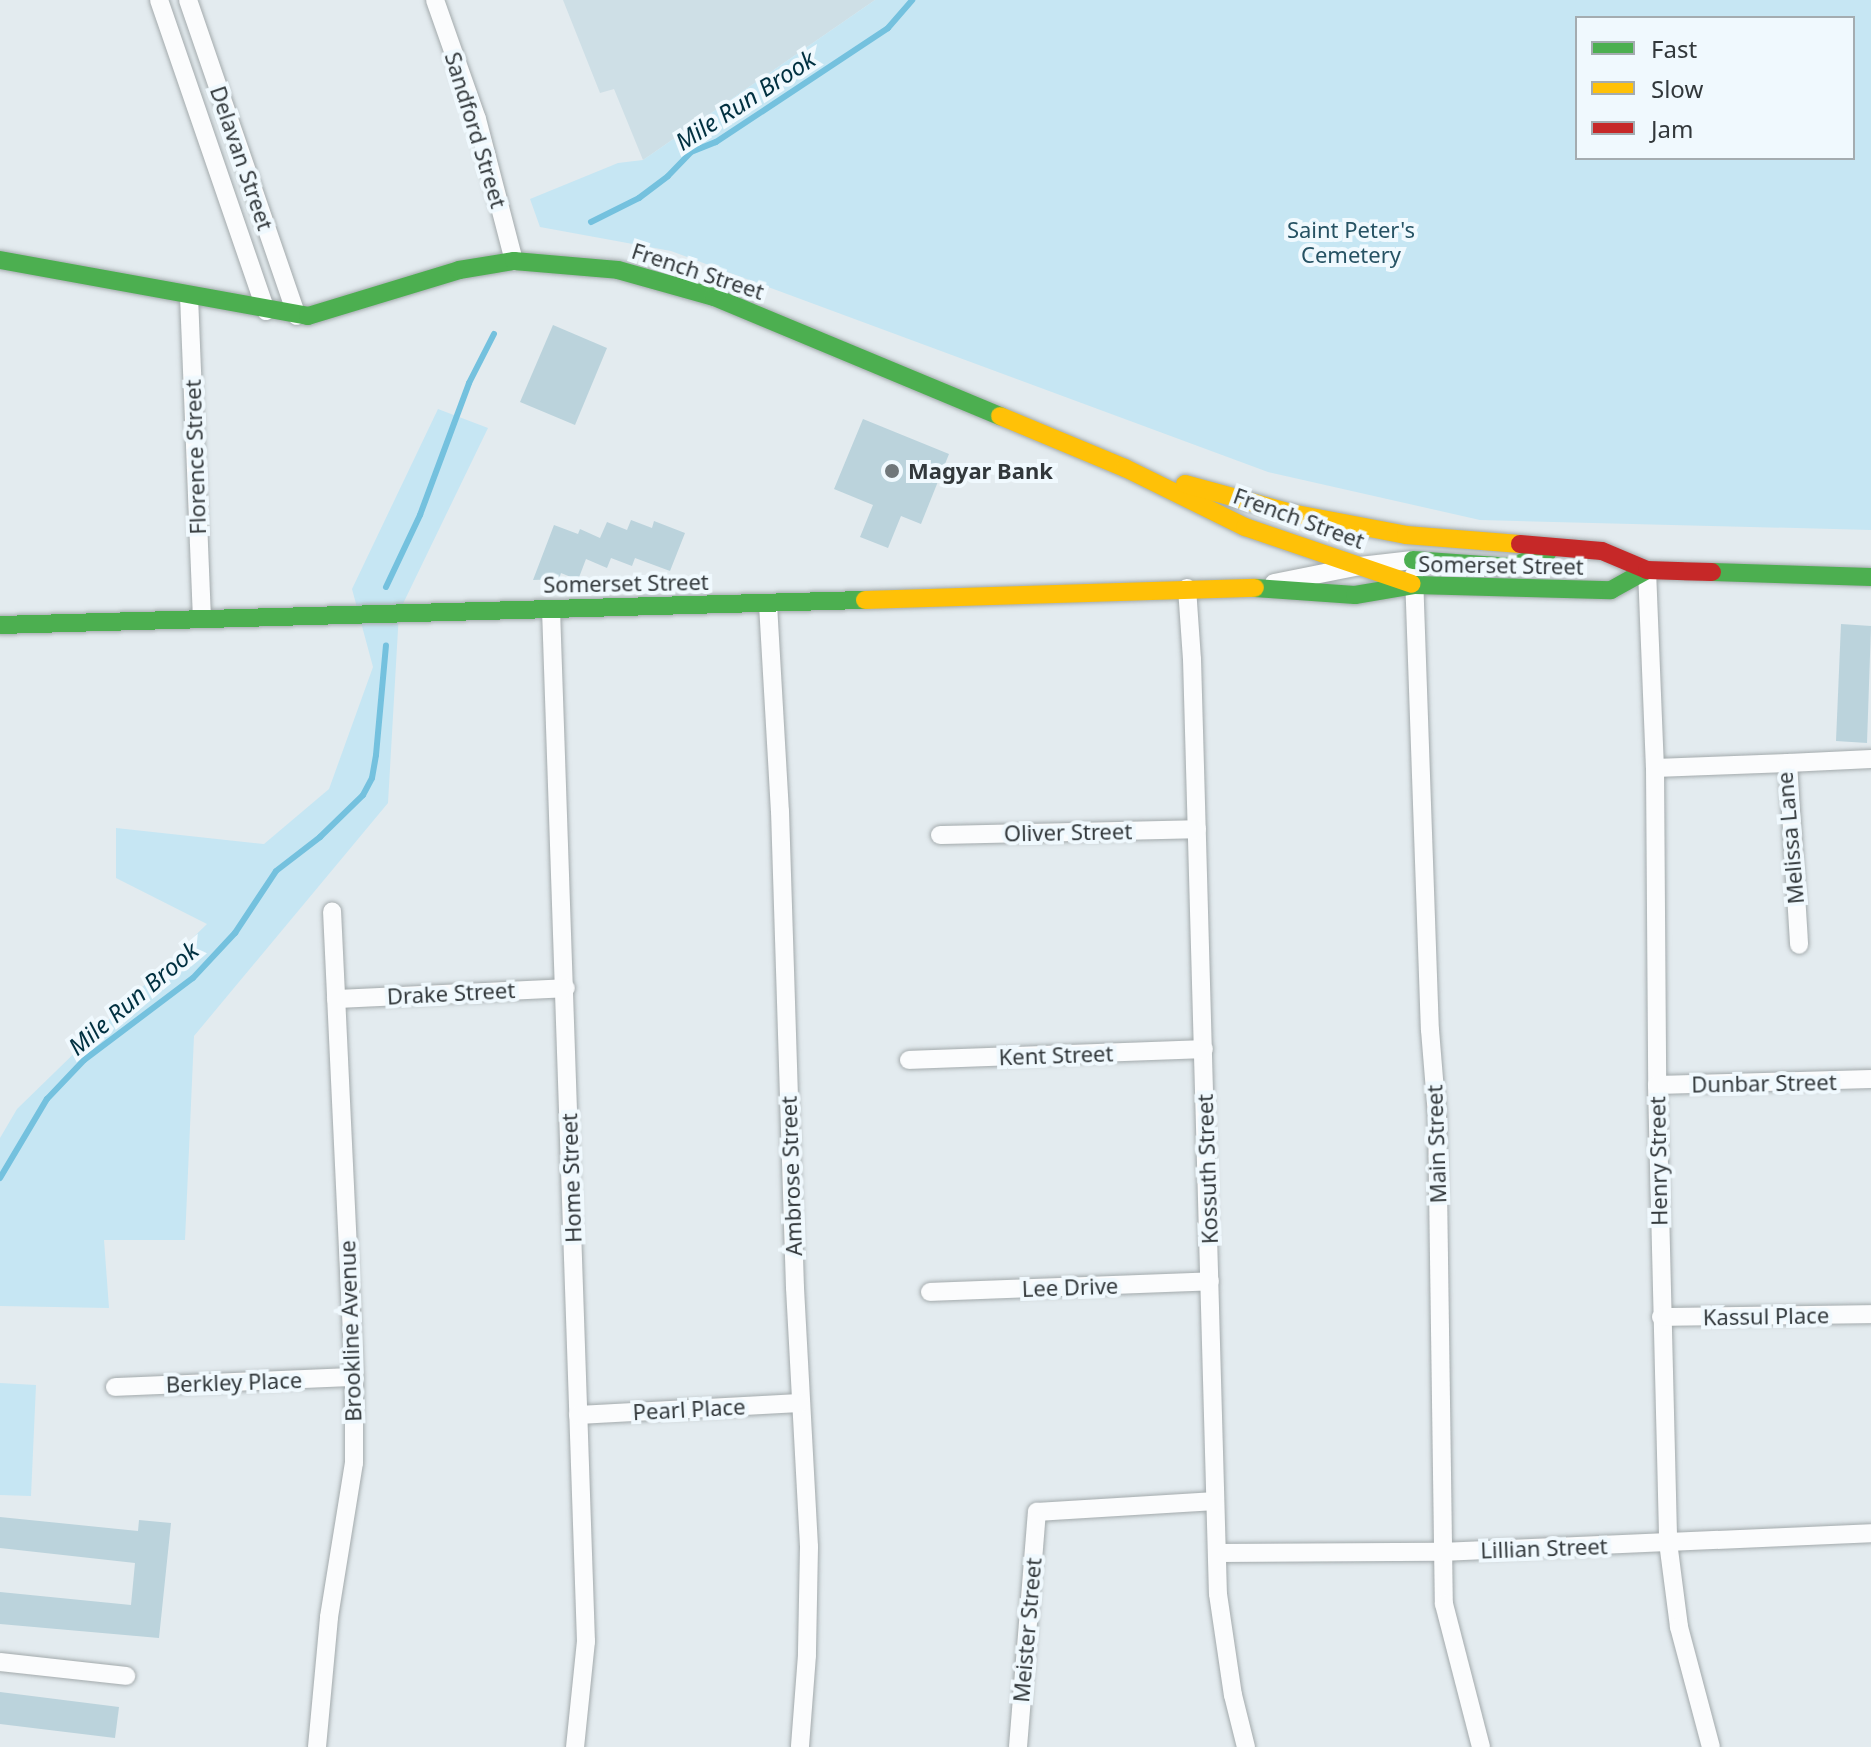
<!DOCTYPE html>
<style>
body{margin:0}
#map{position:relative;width:1871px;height:1747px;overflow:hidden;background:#e3ebef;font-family:"Noto Sans",sans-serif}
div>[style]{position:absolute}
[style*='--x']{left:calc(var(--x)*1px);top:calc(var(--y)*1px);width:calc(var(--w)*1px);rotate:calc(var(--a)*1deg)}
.built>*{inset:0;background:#cedfe6}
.green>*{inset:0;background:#c6e6f3}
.stream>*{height:6px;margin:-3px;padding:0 3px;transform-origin:3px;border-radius:3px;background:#74c1de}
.building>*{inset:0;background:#bbd3dc}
.roads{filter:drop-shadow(0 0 2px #a3aaac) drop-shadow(0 0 2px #a3aaac)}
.street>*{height:18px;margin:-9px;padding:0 9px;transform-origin:9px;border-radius:9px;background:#fbfcfd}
.fast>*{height:18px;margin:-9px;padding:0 9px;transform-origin:9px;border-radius:9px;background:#4caf50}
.slow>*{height:18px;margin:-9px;padding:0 9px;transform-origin:9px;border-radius:9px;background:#ffc107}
.jam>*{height:18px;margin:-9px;padding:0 9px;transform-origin:9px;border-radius:9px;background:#c62828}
.dots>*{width:22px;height:22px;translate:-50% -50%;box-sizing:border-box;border:4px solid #f0f9fe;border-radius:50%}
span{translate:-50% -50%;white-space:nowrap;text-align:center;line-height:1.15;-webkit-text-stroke:8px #f0f9fe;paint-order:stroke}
.street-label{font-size:22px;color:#32383b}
.park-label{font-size:22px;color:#265263}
.poi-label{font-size:22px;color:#32383b;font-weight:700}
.left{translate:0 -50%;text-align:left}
.water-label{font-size:24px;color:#003040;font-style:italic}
.legend{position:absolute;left:1575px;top:16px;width:280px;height:144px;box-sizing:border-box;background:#f0f9fe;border:2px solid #a4acb0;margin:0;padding:10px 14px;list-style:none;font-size:24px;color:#32383b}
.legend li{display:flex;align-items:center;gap:16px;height:40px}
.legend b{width:40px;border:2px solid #a4acb0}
</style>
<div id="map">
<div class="built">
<div style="clip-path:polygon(563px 0,875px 0,643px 160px,614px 89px,600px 93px)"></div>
</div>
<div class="green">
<div style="clip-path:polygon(evenodd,875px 0,1871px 0,1871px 530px,1480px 520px,1268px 472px,671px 251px,540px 227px,530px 199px,618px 163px,643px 160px,875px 0,1577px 18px,1853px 18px,1853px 158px,1577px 158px,1577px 18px)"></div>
<div style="clip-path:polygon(438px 409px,488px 428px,399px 612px,388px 803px,194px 1036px,185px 1240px,104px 1240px,109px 1308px,0 1306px,0 1138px,17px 1109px,207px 924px,116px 878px,116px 828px,264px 844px,329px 789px,373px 667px,352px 589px)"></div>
<div style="clip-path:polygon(0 1383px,36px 1385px,31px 1496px,0 1495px)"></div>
</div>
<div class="stream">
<div style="--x:591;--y:222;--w:54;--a:-26.6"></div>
<div style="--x:639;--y:198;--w:36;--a:-37"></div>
<div style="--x:668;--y:176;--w:33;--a:-46"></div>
<div style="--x:691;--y:152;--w:27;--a:-22"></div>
<div style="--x:716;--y:142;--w:206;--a:-33.5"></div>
<div style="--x:888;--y:28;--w:37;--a:-49"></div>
<div style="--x:386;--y:587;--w:80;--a:-64.7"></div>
<div style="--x:420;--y:515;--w:141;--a:-69.6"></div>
<div style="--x:469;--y:383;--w:55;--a:-63"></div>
<div style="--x:0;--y:1178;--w:92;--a:-59.3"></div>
<div style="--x:47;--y:1099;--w:54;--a:-46.5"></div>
<div style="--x:84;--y:1060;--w:136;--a:-37"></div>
<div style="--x:193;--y:978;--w:62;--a:-47"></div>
<div style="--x:235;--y:933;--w:74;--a:-56.5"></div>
<div style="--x:276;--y:871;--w:56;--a:-37.7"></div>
<div style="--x:320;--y:837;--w:60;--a:-44.3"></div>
<div style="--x:363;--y:795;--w:19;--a:-62"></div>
<div style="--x:372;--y:778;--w:23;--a:-80"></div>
<div style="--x:376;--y:755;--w:110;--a:-84.8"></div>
</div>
<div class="building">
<div style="clip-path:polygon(553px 325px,607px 348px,575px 425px,520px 402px)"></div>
<div style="clip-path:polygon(863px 419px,949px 454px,921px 524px,901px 516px,888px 548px,860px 537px,873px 505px,834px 489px)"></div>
<div style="clip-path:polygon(631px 520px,652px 528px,654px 521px,685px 533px,670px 571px,635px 558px,632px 566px,611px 558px,607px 568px,586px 559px,578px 580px,561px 573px,559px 579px,533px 580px,554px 525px,578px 534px,580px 529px,600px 538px,607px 522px,627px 530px)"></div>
<div style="clip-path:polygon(1841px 624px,1871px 626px,1867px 743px,1836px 741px)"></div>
<div style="clip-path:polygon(0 1517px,138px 1531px,139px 1520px,171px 1523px,159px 1638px,0 1624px,0 1592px,131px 1605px,135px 1563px,0 1548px)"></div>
<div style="clip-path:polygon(0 1692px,119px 1707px,115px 1738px,0 1724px)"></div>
</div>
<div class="roads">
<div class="street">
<div style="--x:159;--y:0;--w:329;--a:71"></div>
<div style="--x:188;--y:0;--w:334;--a:71"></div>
<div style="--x:435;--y:0;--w:126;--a:70.6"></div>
<div style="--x:477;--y:119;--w:147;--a:75.4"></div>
<div style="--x:189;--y:296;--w:323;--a:87.7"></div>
<div style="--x:1647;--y:570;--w:198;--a:87.7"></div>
<div style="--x:1655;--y:768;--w:317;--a:89.6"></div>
<div style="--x:1657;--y:1085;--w:457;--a:88.6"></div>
<div style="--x:1668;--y:1542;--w:86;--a:82.6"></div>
<div style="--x:1679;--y:1627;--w:124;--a:75.1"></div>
<div style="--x:1414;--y:575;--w:455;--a:88"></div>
<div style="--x:1430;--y:1030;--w:85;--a:85.3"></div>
<div style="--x:1437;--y:1115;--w:489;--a:89.2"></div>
<div style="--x:1444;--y:1604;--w:148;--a:75.5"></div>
<div style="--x:1274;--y:583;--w:88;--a:-11.2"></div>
<div style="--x:1360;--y:566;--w:53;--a:-6.5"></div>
<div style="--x:1187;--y:588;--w:71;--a:86"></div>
<div style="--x:1192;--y:659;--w:935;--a:88.41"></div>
<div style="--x:1218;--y:1594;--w:102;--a:81.6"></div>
<div style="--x:1233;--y:1695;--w:54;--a:76"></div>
<div style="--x:768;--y:604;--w:207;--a:86.7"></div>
<div style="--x:780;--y:811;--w:477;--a:88.2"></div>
<div style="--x:795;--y:1288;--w:259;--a:86.9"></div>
<div style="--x:809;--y:1547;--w:108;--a:91.1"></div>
<div style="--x:807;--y:1655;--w:92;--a:94.4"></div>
<div style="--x:551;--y:609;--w:1033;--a:88.06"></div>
<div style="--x:586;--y:1641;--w:107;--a:95.9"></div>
<div style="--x:1788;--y:763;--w:83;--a:-2.8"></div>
<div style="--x:1655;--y:768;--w:133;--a:-2.2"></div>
<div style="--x:1788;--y:763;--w:182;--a:86.5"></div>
<div style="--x:940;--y:835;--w:257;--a:-1.3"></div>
<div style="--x:336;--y:999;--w:230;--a:-2.7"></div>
<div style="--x:909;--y:1060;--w:295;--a:-2.1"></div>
<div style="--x:1657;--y:1085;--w:214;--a:-1.6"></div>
<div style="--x:930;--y:1292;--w:280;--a:-2.2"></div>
<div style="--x:1661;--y:1317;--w:210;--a:-0.8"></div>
<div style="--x:115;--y:1387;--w:239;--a:-2.4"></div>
<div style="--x:578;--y:1415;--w:222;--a:-3.1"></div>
<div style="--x:1217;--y:1553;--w:224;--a:-0.3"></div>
<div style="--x:1441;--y:1552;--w:430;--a:-2.5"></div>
<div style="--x:0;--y:1662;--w:127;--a:6.3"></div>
<div style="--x:317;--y:1747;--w:131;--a:-84.7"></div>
<div style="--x:329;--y:1617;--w:156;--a:-80.8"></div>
<div style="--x:354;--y:1463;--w:86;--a:-90"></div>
<div style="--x:354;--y:1377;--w:466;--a:-92.7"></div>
<div style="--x:1018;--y:1747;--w:236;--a:-85.4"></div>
<div style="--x:1037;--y:1512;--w:178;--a:-3.5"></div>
</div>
<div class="fast">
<div style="--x:0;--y:260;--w:313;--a:10.3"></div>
<div style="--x:308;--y:316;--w:158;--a:-16.9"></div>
<div style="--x:459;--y:270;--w:56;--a:-9.3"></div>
<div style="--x:514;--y:261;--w:104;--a:4.9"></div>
<div style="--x:618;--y:270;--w:100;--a:15.7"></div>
<div style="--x:714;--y:297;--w:310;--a:22.6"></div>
<div style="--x:1413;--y:560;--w:99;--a:4"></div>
<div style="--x:1512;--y:567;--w:39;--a:-23"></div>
<div style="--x:1712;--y:572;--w:159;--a:1.8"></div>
<div style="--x:1255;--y:588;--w:100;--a:4"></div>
<div style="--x:1355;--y:595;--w:61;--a:-9.5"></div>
<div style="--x:1415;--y:585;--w:196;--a:1.5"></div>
<div style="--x:1611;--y:590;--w:41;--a:-29.1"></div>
<div style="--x:0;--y:625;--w:865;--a:-1.66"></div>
</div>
<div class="slow">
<div style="--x:1000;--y:416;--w:135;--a:22.6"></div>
<div style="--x:1125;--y:468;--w:134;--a:26.2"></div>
<div style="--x:1245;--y:527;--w:176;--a:18.8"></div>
<div style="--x:1185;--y:484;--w:110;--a:15.3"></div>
<div style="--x:1291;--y:513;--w:117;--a:10.8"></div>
<div style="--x:1406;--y:535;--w:114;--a:4.5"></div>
<div style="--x:865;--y:600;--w:390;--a:-1.8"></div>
</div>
<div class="jam">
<div style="--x:1520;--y:544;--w:82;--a:4.9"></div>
<div style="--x:1602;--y:551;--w:49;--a:22.9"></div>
<div style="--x:1647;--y:570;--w:65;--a:1.8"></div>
</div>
</div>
<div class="dots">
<div style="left:892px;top:471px;background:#70777a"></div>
</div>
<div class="street-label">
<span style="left:476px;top:130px;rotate:73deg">Sandford Street</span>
<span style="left:242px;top:158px;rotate:71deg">Delavan Street</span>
<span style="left:698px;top:271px;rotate:18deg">French Street</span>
<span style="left:195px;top:457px;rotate:-92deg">Florence Street</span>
<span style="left:1299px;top:518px;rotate:20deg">French Street</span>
<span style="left:1501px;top:565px;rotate:1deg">Somerset Street</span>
<span style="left:626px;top:583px;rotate:-1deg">Somerset Street</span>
<span style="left:1068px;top:832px;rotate:-1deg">Oliver Street</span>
<span style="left:1790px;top:838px;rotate:-95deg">Melissa Lane</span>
<span style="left:451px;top:993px;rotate:-3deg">Drake Street</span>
<span style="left:1056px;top:1055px;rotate:-2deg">Kent Street</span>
<span style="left:1764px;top:1083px;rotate:-1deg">Dunbar Street</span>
<span style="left:1436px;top:1144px;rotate:-92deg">Main Street</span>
<span style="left:1658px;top:1161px;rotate:-91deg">Henry Street</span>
<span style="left:1207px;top:1169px;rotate:-92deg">Kossuth Street</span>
<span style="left:791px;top:1176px;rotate:-92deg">Ambrose Street</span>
<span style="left:571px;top:1178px;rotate:-92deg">Home Street</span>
<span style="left:1070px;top:1287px;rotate:-2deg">Lee Drive</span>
<span style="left:1766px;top:1316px;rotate:-1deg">Kassul Place</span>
<span style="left:350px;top:1331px;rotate:-92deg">Brookline Avenue</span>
<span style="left:234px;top:1382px;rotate:-2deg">Berkley Place</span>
<span style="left:689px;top:1409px;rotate:-3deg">Pearl Place</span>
<span style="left:1544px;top:1548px;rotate:-2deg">Lillian Street</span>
<span style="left:1027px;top:1630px;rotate:-85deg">Meister Street</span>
</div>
<div class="park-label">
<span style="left:1351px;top:242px">Saint Peter's<br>Cemetery</span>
</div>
<div class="poi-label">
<span class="left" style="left:908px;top:471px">Magyar Bank</span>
</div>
<div class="water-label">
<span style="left:745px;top:100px;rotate:-33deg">Mile Run Brook</span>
<span style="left:133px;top:998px;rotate:-40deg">Mile Run Brook</span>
</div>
<ul class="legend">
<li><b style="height:10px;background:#4caf50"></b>Fast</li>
<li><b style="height:10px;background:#ffc107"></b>Slow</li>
<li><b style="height:10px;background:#c62828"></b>Jam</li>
</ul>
</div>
